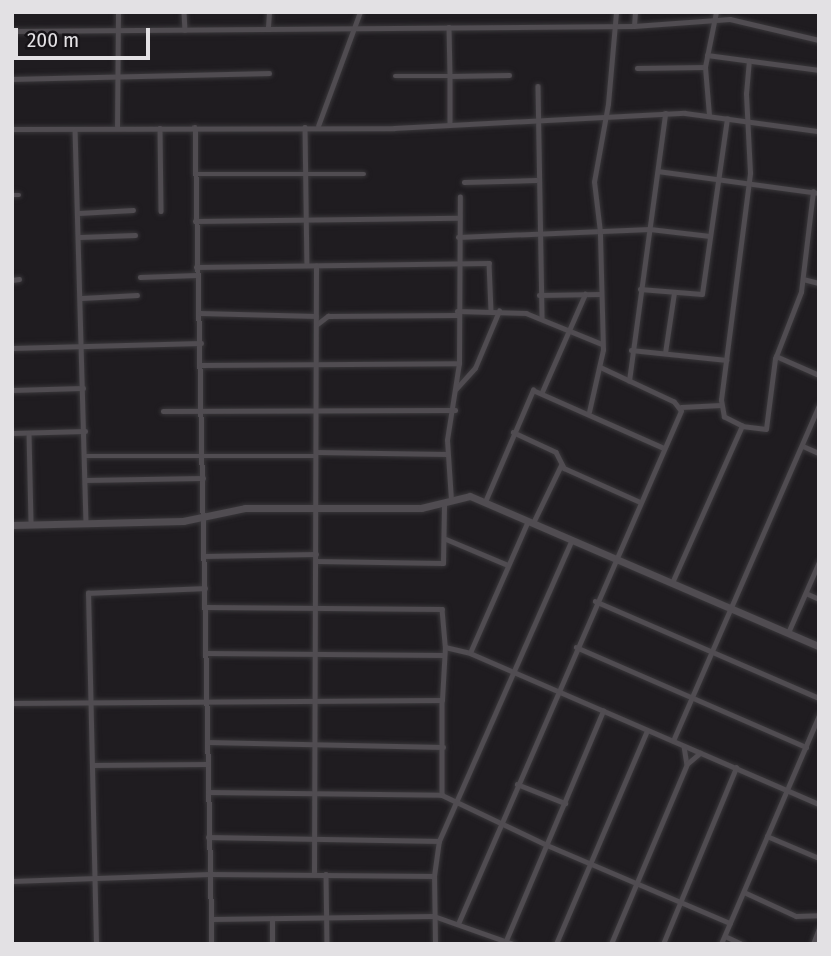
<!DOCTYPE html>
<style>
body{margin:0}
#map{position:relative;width:831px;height:956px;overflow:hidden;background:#1f1c20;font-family:"Fira Sans Condensed",sans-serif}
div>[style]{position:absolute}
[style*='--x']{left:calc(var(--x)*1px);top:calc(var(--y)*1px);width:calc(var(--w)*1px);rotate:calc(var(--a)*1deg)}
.roads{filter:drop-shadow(0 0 2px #39373a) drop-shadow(0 0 2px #39373a)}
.street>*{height:4.5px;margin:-2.25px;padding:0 2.25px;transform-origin:2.25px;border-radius:2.25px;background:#504c51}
.secondary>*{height:7px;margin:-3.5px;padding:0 3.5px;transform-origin:3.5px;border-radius:3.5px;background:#504c51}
span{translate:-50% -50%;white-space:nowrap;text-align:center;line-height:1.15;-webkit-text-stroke:7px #161317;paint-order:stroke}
.frame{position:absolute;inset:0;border:14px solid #e3e1e4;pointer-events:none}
.scale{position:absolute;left:14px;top:28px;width:136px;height:32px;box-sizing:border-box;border:4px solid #e3e1e4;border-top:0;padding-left:9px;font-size:21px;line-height:24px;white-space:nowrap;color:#e3e1e4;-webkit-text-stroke:5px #161317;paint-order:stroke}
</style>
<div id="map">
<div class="roads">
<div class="street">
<div style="--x:184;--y:12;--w:18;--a:87"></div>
<div style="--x:634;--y:26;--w:14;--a:-86"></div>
<div style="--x:268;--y:27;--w:15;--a:-86"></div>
<div style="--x:449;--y:27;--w:49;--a:88.8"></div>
<div style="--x:450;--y:76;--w:59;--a:-1"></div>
<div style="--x:12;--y:31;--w:622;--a:-0.46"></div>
<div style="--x:634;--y:26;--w:96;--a:-4.2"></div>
<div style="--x:730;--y:19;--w:91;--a:13.3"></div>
<div style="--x:707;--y:55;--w:113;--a:7.6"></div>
<div style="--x:637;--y:68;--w:68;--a:-0.8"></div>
<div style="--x:395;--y:76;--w:55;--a:0"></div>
<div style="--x:450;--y:76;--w:49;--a:90"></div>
<div style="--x:12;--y:79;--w:257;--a:-1.3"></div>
<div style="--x:538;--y:86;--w:231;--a:89"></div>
<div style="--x:709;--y:115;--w:48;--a:-94.8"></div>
<div style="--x:705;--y:67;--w:56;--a:-78.7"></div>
<div style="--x:318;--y:126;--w:121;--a:-69.8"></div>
<div style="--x:195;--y:127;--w:817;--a:88.81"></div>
<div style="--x:305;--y:127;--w:138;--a:89.2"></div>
<div style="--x:117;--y:128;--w:116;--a:-89.5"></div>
<div style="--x:160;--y:128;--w:83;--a:89.3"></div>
<div style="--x:12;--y:129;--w:382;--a:-0.1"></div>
<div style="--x:394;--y:128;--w:291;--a:-3"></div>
<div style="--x:685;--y:113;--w:135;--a:7.7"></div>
<div style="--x:75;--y:129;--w:393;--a:88.4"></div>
<div style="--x:658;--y:171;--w:162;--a:7.8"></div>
<div style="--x:196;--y:174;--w:168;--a:0"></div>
<div style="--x:464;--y:182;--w:72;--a:-1.6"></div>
<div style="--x:12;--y:195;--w:7;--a:0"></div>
<div style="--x:79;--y:213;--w:54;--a:-3.2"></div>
<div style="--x:195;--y:221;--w:264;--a:-0.7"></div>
<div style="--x:80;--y:237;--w:55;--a:-2.1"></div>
<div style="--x:458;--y:237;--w:192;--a:-2.4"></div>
<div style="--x:650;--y:229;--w:60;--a:6.7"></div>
<div style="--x:196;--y:267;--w:293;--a:-0.8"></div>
<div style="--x:489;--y:263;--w:48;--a:87.6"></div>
<div style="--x:140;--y:277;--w:57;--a:-2"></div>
<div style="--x:803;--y:279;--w:16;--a:14"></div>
<div style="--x:12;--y:280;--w:7;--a:-8"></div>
<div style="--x:640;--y:289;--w:62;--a:4.6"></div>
<div style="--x:702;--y:294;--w:177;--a:-81.9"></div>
<div style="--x:539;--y:295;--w:61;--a:-0.9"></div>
<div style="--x:82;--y:298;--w:55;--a:-3.1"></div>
<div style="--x:457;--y:311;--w:69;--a:1.7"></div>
<div style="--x:526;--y:313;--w:82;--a:22.2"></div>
<div style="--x:200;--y:313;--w:116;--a:1.5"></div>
<div style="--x:316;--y:325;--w:15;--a:-37"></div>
<div style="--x:328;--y:316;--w:129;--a:-0.4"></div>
<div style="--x:12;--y:348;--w:189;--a:-1.5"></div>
<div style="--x:631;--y:350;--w:96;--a:6"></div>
<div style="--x:665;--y:353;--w:61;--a:-81.5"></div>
<div style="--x:776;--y:356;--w:47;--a:23.8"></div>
<div style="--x:201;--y:365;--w:258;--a:-0.4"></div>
<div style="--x:629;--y:381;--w:270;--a:-82.3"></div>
<div style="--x:456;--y:389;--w:28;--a:-48"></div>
<div style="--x:475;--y:368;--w:62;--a:-67.2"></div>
<div style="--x:12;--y:390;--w:71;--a:-1.6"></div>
<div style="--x:542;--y:392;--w:107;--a:-66.3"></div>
<div style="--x:681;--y:407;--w:40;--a:-2.9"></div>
<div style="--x:163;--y:411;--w:292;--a:-0.2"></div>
<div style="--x:589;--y:412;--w:64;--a:-77.3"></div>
<div style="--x:603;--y:350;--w:118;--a:-91.5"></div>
<div style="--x:600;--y:232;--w:50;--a:-96.8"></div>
<div style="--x:594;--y:182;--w:79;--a:-79.8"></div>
<div style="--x:608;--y:104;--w:92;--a:-85"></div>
<div style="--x:742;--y:426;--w:20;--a:-153"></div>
<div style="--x:724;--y:417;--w:17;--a:-100"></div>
<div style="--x:721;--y:400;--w:229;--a:-82.7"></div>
<div style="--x:750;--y:173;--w:79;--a:-92.9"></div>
<div style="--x:746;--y:94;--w:33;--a:-85"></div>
<div style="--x:513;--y:432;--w:47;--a:24.9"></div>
<div style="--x:556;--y:452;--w:18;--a:63"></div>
<div style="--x:564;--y:468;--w:83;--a:24.1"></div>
<div style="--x:12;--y:433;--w:73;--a:-1.6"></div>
<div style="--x:29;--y:433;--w:91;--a:88.7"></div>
<div style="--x:803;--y:446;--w:17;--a:24"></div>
<div style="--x:316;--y:452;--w:131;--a:0.9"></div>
<div style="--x:85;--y:456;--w:231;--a:0"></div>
<div style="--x:85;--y:480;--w:118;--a:-1"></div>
<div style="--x:451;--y:500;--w:60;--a:-93.8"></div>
<div style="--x:447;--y:440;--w:78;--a:-81.1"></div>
<div style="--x:459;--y:363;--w:166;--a:-89.7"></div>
<div style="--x:485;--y:502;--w:122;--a:-66.8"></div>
<div style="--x:533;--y:390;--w:143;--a:23.9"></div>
<div style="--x:533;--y:523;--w:64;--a:-64.2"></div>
<div style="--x:446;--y:539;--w:67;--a:22.8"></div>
<div style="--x:204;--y:556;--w:112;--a:-1"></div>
<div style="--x:316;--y:561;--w:127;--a:0.9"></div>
<div style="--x:443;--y:563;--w:60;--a:-89"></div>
<div style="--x:672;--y:583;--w:172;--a:-66"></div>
<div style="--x:742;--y:426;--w:24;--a:7"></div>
<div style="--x:766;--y:429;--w:71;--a:-82.7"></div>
<div style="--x:775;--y:359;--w:72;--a:-68.8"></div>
<div style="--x:801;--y:292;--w:101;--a:-83.2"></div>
<div style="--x:806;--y:593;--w:14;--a:25"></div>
<div style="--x:595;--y:601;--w:244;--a:23.4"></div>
<div style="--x:206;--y:607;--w:236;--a:0.5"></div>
<div style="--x:442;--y:609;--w:38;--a:85"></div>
<div style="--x:445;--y:647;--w:26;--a:13"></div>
<div style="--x:470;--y:653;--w:380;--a:23.4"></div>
<div style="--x:788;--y:633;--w:77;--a:-66.4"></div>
<div style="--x:576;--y:647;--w:251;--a:23.5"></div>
<div style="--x:206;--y:653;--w:238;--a:0.5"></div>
<div style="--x:470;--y:653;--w:144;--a:-66.3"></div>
<div style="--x:442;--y:700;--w:53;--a:-86.8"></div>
<div style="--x:12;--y:703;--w:430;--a:-0.4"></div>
<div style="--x:442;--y:700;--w:95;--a:90"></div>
<div style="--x:673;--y:741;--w:365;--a:-66.5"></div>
<div style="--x:207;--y:742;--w:236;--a:1.2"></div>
<div style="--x:684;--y:746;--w:18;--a:81"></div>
<div style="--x:92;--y:765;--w:115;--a:-0.5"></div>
<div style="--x:517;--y:784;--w:52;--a:21.6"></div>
<div style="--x:208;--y:792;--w:234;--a:0.7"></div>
<div style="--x:442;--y:795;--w:116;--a:25.5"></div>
<div style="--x:547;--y:845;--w:199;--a:23.1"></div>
<div style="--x:767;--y:836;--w:56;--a:22.9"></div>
<div style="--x:208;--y:837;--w:231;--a:1"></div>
<div style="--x:314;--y:874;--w:608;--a:-89.81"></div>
<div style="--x:326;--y:874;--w:70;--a:89.2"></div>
<div style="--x:12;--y:881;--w:198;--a:-2"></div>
<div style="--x:210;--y:874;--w:224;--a:0.5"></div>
<div style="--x:744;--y:892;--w:57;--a:24.8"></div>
<div style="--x:796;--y:916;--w:23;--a:-2"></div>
<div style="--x:212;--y:919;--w:222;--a:-0.8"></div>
<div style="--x:434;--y:916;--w:84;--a:19.5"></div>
<div style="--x:458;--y:924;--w:559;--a:-66.51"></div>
<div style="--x:681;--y:411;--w:11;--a:-128"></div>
<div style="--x:674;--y:402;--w:81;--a:-155"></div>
<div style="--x:725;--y:936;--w:19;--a:25"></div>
<div style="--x:505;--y:943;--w:252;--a:-67.1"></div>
<div style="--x:96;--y:944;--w:351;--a:-91.3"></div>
<div style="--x:88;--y:593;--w:117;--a:-2.4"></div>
<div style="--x:272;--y:944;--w:25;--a:-90"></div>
<div style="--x:435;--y:944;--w:68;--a:-90.8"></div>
<div style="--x:434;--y:876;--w:35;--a:-82"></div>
<div style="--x:439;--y:841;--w:329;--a:-66.2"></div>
<div style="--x:556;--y:944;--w:232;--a:-66.9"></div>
<div style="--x:611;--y:944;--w:195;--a:-67.1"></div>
<div style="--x:687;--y:764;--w:17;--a:-40"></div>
<div style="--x:663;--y:944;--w:191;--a:-67.5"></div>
<div style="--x:721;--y:944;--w:249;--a:-66.8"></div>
<div style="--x:813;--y:944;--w:17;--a:-69"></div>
</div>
<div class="secondary">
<div style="--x:12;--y:525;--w:171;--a:-1.3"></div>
<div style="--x:183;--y:521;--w:63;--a:-11.8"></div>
<div style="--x:245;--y:508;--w:176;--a:0"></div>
<div style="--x:421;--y:508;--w:50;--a:-13.8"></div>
<div style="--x:470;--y:496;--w:380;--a:23.3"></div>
</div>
</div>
<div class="frame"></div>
<div class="scale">200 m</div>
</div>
